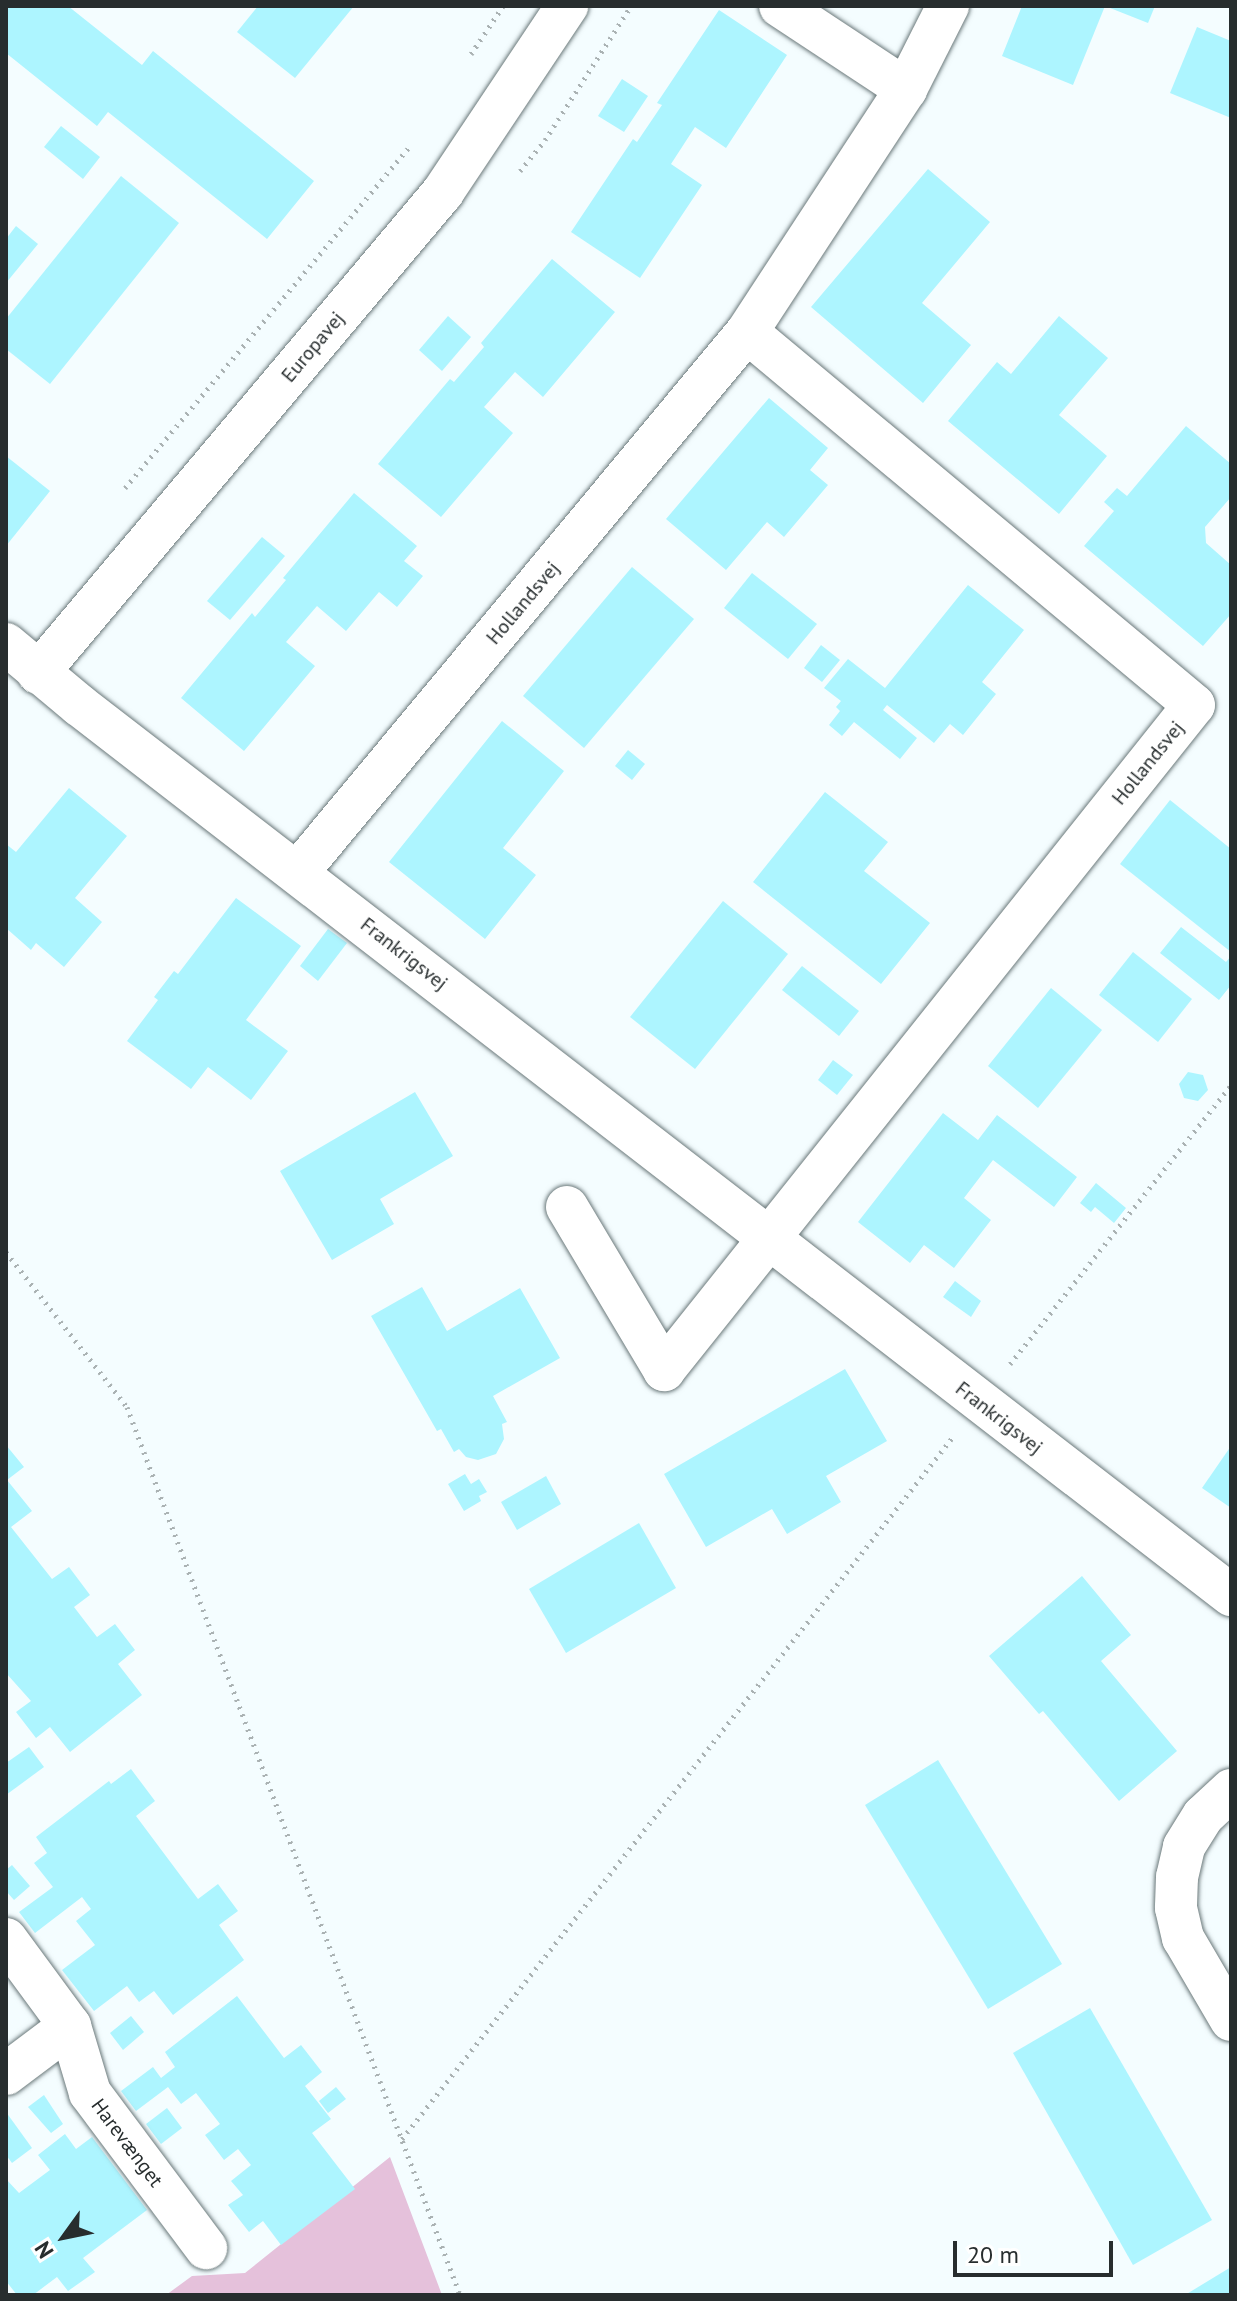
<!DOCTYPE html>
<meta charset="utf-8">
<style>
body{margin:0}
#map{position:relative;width:1237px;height:2301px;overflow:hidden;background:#f4fdff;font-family:"PT Sans",sans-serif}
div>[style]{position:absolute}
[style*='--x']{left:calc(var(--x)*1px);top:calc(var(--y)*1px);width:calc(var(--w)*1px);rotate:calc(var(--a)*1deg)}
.green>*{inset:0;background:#e5c1db}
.building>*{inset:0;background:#adf5ff}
.path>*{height:5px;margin-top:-2.5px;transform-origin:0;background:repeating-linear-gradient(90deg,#aab2b3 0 2px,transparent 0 8px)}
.roads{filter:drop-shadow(0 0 2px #6b797b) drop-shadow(0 0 2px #6b797b)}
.minor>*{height:42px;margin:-21px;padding:0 21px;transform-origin:21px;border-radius:21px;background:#fff}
span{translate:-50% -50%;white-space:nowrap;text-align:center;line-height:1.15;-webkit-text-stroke:7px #fff;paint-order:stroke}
.street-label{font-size:20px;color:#272d2e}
.frame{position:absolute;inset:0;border:8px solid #272d2e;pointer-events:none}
.north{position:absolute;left:24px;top:2197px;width:80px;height:80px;-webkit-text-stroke:6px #fff;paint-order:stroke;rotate:237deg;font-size:22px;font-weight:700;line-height:32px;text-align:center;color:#272d2e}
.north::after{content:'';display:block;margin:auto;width:28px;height:36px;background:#272d2e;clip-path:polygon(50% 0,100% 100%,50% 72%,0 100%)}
.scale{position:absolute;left:953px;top:2241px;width:160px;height:36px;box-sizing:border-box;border:4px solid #272d2e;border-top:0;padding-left:10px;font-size:24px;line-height:28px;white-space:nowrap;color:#272d2e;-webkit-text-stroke:6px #fff;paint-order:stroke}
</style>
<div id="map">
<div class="green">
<div style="clip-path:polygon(390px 2157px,442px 2295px,166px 2295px,192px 2276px,245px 2273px)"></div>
</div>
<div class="building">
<div style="clip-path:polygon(6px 6px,68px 6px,142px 65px,153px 51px,314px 181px,267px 239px,108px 112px,97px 126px,6px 53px)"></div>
<div style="clip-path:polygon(258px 6px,354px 6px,295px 78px,237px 32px)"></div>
<div style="clip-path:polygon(1022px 6px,1105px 6px,1073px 85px,1002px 56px)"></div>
<div style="clip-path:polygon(1105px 6px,1155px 6px,1148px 23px)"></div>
<div style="clip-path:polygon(719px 10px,787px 55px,726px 148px,695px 127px,671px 164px,702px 185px,640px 278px,571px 232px,633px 139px,637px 142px,662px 105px,657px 103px)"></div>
<div style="clip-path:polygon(1197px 27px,1231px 41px,1231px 118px,1170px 93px)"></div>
<div style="clip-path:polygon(622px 79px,648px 96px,624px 132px,598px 116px)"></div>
<div style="clip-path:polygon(61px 126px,100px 157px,83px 179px,44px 147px)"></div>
<div style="clip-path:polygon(928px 169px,990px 222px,922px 303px,971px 345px,923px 403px,811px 307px)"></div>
<div style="clip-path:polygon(121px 176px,179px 223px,50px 384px,6px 349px,6px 319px)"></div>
<div style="clip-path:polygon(16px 226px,38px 244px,6px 283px,6px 239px)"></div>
<div style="clip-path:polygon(552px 259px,615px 312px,543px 397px,515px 372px,484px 407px,513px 433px,441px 517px,378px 464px,450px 379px,454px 382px,484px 347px,481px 343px)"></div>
<div style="clip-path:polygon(448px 316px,471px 337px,442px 371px,419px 350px)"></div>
<div style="clip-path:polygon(1059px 316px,1108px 358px,1059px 415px,1107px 456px,1059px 514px,948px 421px,997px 362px,1011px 374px)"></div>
<div style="clip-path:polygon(769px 398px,828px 448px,810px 470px,828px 485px,784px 537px,767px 522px,726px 570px,666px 519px)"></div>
<div style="clip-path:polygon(1186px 426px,1231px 464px,1231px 497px,1205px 527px,1206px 543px,1231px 565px,1231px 614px,1203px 646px,1084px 546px,1114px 511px,1104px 502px,1117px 488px,1127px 496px)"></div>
<div style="clip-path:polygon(6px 456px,50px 491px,6px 546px)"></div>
<div style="clip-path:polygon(354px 493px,417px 546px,404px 561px,423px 576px,397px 607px,379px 592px,346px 631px,317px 606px,286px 642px,315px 666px,244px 751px,181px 698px,252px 613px,255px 617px,286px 580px,283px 578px)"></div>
<div style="clip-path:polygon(262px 537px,285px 556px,230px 620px,207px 601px)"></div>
<div style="clip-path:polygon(632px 567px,694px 619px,584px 748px,523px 696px)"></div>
<div style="clip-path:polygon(752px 573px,817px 624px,788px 659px,724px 608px)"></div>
<div style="clip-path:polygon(968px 585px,1024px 630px,982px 682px,996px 694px,963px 735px,950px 724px,934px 743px,887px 705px,883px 710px,917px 738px,900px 759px,854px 722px,842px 736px,829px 725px,840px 711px,836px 707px,841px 701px,824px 688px,848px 659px,885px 688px)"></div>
<div style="clip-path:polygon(821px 645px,840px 660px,822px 682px,804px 668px)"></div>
<div style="clip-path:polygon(502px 721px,564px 771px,503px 848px,536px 875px,485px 939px,389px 862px)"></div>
<div style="clip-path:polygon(628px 750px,645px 764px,632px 780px,615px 766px)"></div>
<div style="clip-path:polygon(69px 788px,127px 836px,75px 898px,102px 922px,64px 967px,36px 943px,31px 950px,6px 928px,6px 844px,16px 852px)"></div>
<div style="clip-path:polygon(825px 792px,888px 842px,864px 871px,930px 923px,881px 984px,753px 882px)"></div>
<div style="clip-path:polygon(1170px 800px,1231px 849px,1231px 952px,1120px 864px)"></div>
<div style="clip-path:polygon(236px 898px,301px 946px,246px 1020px,288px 1051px,251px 1100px,208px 1067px,191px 1089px,127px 1041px,158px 1000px,154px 997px,174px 971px,178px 974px)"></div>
<div style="clip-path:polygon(723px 901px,788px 954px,695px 1069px,630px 1017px)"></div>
<div style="clip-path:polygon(1181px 927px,1226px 962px,1231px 956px,1231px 985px,1219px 1000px,1160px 953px)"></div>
<div style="clip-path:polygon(328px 929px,347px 943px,318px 981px,300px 966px)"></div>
<div style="clip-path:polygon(1133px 952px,1192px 999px,1158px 1042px,1099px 995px)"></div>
<div style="clip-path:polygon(802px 966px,859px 1011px,839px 1036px,782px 990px)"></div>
<div style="clip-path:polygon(1051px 988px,1102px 1030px,1038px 1108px,988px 1066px)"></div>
<div style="clip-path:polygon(833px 1060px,853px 1075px,837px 1095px,818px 1080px)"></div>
<div style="clip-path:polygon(1188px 1072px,1203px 1075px,1208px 1090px,1198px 1101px,1184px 1098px,1179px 1084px)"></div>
<div style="clip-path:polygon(415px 1092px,453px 1156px,380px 1199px,394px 1224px,332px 1260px,280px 1171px)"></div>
<div style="clip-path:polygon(943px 1113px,978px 1140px,997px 1115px,1077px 1177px,1054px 1207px,993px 1160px,964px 1198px,991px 1220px,954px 1268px,924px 1245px,910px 1263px,858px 1222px)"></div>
<div style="clip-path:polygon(1096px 1183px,1126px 1208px,1114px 1223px,1095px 1207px,1091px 1212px,1080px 1203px)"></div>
<div style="clip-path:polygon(955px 1281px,981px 1301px,971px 1317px,943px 1297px)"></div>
<div style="clip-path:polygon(422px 1287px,447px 1331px,520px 1288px,560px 1358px,493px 1396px,507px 1422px,502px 1424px,504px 1439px,496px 1454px,478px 1460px,466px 1457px,459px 1449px,454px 1452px,441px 1429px,437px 1431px,371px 1316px)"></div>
<div style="clip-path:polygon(845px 1369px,887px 1441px,826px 1476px,841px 1502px,787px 1534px,772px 1509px,706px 1547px,664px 1474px)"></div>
<div style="clip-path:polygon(6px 1445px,24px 1467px,7px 1480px,32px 1511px,11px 1527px,52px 1579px,69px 1567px,90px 1595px,74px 1607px,97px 1637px,115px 1624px,135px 1650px,118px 1664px,142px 1695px,70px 1752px,50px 1727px,36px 1738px,16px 1712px,31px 1701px,6px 1673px)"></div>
<div style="clip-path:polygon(1231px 1446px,1231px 1508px,1202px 1488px)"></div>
<div style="clip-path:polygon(465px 1474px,471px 1484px,479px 1479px,487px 1492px,479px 1496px,481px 1501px,464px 1511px,448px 1484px)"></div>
<div style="clip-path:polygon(546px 1476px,561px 1504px,517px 1530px,501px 1502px)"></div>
<div style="clip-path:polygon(639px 1523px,676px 1588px,566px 1653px,529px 1589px)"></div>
<div style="clip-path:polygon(1082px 1576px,1131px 1635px,1101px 1661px,1177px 1751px,1119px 1801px,1043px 1711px,1039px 1714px,989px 1656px)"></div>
<div style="clip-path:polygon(29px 1747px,44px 1767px,6px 1795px,6px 1763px)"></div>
<div style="clip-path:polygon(938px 1760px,1062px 1964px,988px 2009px,865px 1805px)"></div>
<div style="clip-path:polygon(131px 1769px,155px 1801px,136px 1816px,198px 1899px,218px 1884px,238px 1911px,219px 1925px,244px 1960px,173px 2015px,154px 1991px,139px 2002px,127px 1986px,94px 2011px,62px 1970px,95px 1945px,76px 1921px,91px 1909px,82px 1897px,35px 1933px,19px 1912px,53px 1887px,34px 1863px,47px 1853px,36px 1837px,109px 1781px,111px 1784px)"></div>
<div style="clip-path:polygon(12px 1865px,30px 1886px,14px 1900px,6px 1891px,6px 1870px)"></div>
<div style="clip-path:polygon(237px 1996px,284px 2058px,301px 2045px,322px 2072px,305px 2086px,331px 2119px,312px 2133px,355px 2189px,281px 2245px,263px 2221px,249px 2232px,228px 2205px,243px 2195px,231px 2181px,251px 2165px,238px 2149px,224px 2160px,205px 2135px,220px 2124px,196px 2093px,181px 2104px,168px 2087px,136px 2111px,121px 2091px,153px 2067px,161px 2078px,175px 2067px,165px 2052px)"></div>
<div style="clip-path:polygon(1090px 2008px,1212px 2220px,1133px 2265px,1013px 2053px)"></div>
<div style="clip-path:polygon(131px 2016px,144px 2032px,123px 2050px,110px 2033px)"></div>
<div style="clip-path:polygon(336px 2087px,346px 2099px,328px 2113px,319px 2101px)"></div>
<div style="clip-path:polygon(44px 2095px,63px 2124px,51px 2133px,28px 2107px)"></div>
<div style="clip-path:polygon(167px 2108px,182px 2128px,161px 2144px,146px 2124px)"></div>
<div style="clip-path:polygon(6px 2112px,32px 2148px,12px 2163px,6px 2155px)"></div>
<div style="clip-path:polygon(65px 2134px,76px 2149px,92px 2137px,147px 2210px,83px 2258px,95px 2272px,68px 2291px,57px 2277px,33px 2295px,17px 2295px,6px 2281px,6px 2179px,19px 2193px,50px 2170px,38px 2155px)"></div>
<div style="clip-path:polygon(1231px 2267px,1231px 2295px,1185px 2295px)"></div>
</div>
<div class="path">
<div style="--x:471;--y:54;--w:58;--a:-56.3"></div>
<div style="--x:520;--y:171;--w:40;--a:-51"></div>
<div style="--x:545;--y:140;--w:159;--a:-57.3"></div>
<div style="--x:125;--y:488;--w:447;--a:-50.2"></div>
<div style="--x:6;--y:1252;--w:197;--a:52"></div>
<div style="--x:127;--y:1407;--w:948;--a:69.44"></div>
<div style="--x:1010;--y:1364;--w:356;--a:-51.6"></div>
<div style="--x:402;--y:2139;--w:891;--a:-51.88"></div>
</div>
<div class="roads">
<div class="minor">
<div style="--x:780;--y:6;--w:151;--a:33.4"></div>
<div style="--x:6;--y:644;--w:95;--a:39.9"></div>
<div style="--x:79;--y:705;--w:1456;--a:37.69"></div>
<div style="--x:38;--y:673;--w:629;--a:-49.9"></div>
<div style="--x:443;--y:192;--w:224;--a:-56.3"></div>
<div style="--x:298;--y:872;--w:702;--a:-50.26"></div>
<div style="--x:747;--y:332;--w:290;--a:-56.8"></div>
<div style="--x:906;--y:89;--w:93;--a:-63.2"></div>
<div style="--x:567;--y:1207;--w:190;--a:59.2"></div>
<div style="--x:664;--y:1370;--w:850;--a:-51.45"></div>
<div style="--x:1194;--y:705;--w:582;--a:-140.16"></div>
<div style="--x:1231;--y:1790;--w:38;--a:137"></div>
<div style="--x:1203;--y:1816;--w:36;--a:122"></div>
<div style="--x:1184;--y:1847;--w:31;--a:103"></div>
<div style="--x:1177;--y:1877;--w:31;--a:92"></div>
<div style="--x:1176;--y:1908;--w:31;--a:77"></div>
<div style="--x:1183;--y:1938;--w:95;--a:59.7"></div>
<div style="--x:6;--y:1939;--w:108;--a:53.7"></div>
<div style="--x:70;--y:2026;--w:70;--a:73.4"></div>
<div style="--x:90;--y:2093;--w:194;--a:53.2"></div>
<div style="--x:6;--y:2074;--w:80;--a:-36.9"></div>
</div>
</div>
<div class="street-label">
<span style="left:313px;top:347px;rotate:-50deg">Europavej</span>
<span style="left:523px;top:603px;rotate:-50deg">Hollandsvej</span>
<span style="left:1148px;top:763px;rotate:-51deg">Hollandsvej</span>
<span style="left:404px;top:954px;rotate:38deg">Frankrigsvej</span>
<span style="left:999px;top:1418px;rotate:38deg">Frankrigsvej</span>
<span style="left:127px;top:2143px;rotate:53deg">Harevænget</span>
</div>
<div class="frame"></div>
<div class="north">N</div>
<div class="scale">20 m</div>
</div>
